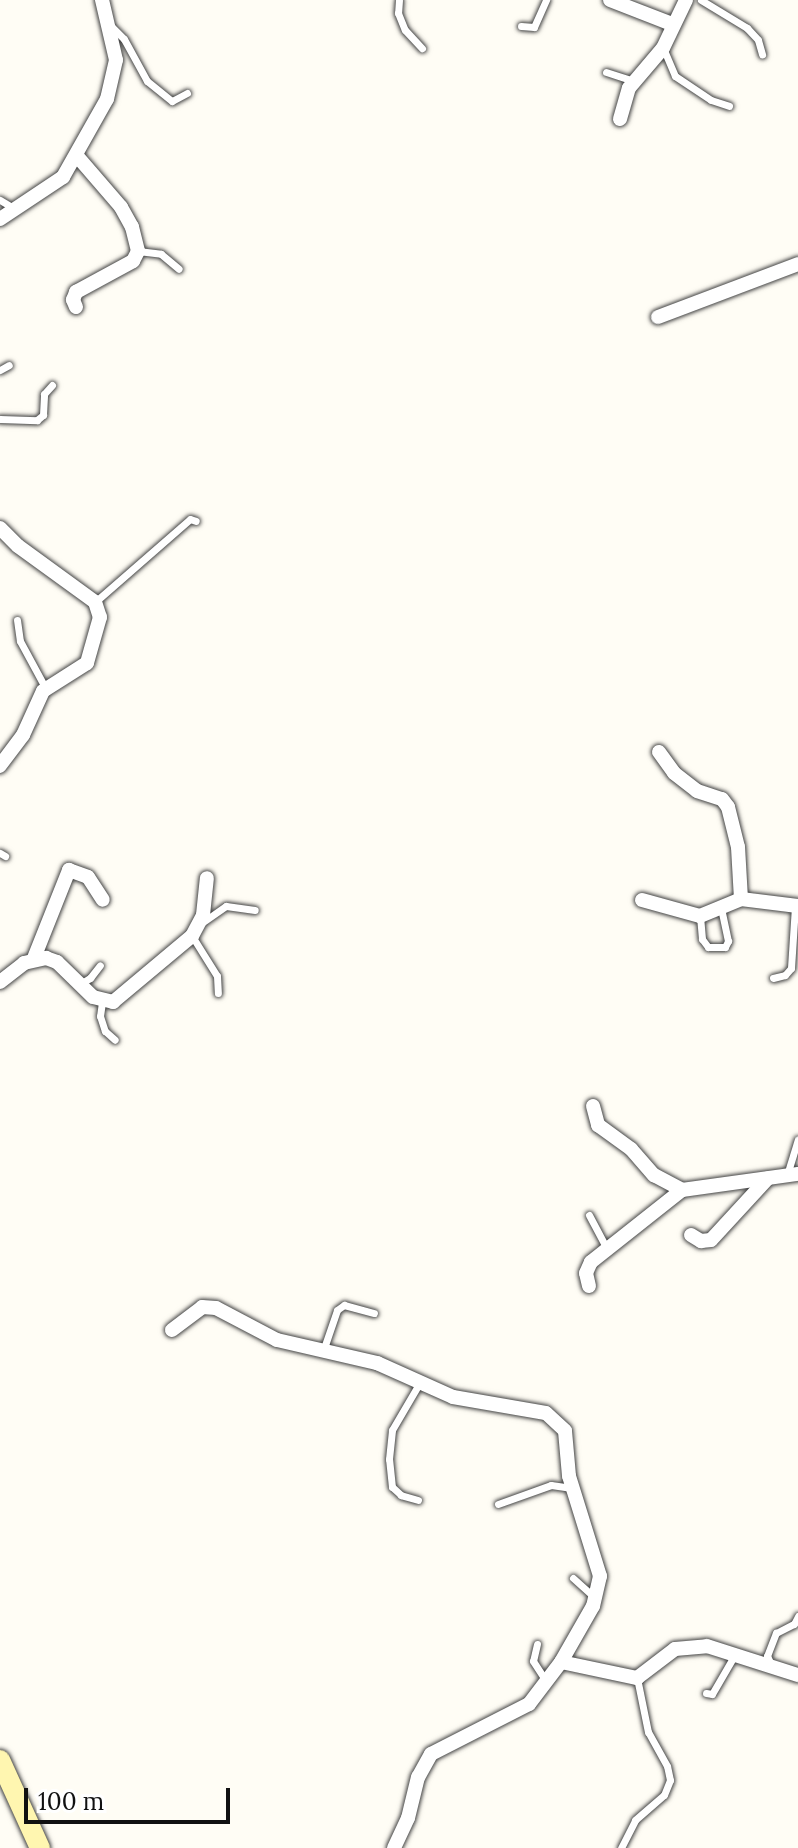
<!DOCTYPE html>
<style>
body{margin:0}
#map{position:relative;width:798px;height:1848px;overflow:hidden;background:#fffdf5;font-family:Lora,serif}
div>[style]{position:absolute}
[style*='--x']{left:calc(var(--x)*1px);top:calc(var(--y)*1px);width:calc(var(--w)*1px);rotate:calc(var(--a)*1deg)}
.roads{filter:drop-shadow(0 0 2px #444) drop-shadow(0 0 2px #444)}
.service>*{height:7px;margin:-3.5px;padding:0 3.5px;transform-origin:3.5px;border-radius:3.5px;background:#fff}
.minor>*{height:14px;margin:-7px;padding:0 7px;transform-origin:7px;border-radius:7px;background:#fff}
.secondary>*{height:20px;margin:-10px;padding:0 10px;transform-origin:10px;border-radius:10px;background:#fff6b0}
span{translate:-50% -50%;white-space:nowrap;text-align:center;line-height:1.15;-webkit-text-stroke:8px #fff;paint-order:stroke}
.scale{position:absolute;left:24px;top:1788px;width:206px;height:36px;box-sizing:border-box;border:4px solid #111;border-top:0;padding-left:10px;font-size:24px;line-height:28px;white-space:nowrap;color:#111;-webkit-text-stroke:6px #fff;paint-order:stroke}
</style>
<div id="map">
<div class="roads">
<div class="service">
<div style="--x:399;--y:0;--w:13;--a:94"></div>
<div style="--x:398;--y:13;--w:18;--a:68"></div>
<div style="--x:405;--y:30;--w:25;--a:47"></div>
<div style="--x:701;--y:0;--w:54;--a:31.3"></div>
<div style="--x:747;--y:28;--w:16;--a:47"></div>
<div style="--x:758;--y:40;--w:15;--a:74"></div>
<div style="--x:111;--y:26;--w:18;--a:45"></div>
<div style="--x:124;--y:39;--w:48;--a:61.3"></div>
<div style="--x:147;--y:81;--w:32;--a:39"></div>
<div style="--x:172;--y:101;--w:17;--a:-28"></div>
<div style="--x:521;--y:26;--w:13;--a:4"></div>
<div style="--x:534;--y:27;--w:30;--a:-66"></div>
<div style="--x:664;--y:50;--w:28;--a:67"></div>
<div style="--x:675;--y:76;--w:43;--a:33.7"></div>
<div style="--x:711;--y:100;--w:19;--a:18"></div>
<div style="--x:606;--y:72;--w:28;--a:18"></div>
<div style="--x:0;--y:200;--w:17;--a:31"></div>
<div style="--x:138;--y:251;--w:23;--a:7"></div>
<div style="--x:161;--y:254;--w:23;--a:40"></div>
<div style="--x:0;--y:370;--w:10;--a:-29"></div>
<div style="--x:0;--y:419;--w:37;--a:2"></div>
<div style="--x:37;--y:420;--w:8;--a:-40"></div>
<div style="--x:43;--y:415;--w:21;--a:-87"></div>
<div style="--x:44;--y:394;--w:12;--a:-48"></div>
<div style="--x:95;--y:602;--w:126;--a:-41.1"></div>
<div style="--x:190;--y:519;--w:6;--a:18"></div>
<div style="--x:17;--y:620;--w:21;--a:82"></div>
<div style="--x:20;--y:641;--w:55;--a:61.6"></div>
<div style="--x:0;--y:853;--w:6;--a:31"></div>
<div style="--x:700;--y:916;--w:23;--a:85"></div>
<div style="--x:702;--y:939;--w:10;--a:53"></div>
<div style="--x:708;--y:947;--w:17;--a:0"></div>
<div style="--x:725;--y:947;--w:7;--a:-63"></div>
<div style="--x:728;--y:941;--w:35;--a:-102"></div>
<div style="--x:203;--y:922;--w:28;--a:-35"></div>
<div style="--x:226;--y:906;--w:29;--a:8"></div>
<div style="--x:192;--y:936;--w:47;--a:58"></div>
<div style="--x:217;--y:976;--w:17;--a:87"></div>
<div style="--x:773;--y:978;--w:12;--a:-14"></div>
<div style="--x:785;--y:975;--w:9;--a:-49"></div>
<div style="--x:791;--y:968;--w:62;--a:-86.3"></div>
<div style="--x:80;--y:984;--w:12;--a:-31"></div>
<div style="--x:90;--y:978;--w:16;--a:-52"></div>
<div style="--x:102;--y:1002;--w:14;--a:98"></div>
<div style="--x:100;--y:1016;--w:16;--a:72"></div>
<div style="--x:105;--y:1031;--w:13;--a:42"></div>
<div style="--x:787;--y:1175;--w:37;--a:-73"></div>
<div style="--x:589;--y:1215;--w:36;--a:62"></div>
<div style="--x:323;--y:1351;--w:43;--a:-71.1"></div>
<div style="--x:337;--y:1310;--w:9;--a:-36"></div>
<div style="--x:344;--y:1305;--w:31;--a:15"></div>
<div style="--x:418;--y:1500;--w:18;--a:-164"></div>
<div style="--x:401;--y:1495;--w:12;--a:-138"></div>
<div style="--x:392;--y:1487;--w:28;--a:-96"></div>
<div style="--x:389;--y:1459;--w:29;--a:-84"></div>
<div style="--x:392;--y:1430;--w:56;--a:-59.7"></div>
<div style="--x:498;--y:1504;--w:56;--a:-19.7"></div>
<div style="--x:551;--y:1485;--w:21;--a:8"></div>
<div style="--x:573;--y:1578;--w:28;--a:42"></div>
<div style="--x:537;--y:1644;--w:17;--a:103"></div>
<div style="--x:533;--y:1661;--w:24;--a:57"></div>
<div style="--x:772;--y:1667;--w:12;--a:-114"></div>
<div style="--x:767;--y:1656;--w:25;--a:-69"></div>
<div style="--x:776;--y:1633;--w:20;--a:-27"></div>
<div style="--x:794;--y:1624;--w:9;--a:-63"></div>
<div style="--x:706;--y:1693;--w:6;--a:9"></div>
<div style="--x:712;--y:1694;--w:44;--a:-59.9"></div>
<div style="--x:621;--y:1848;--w:31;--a:-63"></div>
<div style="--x:635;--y:1820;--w:38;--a:-41"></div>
<div style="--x:664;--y:1795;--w:16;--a:-68"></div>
<div style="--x:670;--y:1780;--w:14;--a:-102"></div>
<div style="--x:667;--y:1766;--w:39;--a:-119"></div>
<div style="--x:648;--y:1732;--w:55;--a:-101.5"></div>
</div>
<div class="minor">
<div style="--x:610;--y:0;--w:66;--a:21.2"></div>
<div style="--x:620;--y:119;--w:32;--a:-74"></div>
<div style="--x:629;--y:88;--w:52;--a:-49.6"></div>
<div style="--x:663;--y:48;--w:53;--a:-64.4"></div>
<div style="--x:0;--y:219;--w:76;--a:-33.7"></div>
<div style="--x:63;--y:177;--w:90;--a:-60.6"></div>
<div style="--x:107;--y:99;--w:40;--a:-77"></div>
<div style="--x:116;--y:60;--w:62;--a:-103.1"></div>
<div style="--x:76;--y:307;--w:8;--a:-113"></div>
<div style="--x:73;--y:300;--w:9;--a:-69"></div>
<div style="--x:76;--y:292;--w:65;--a:-28.5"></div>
<div style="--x:133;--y:261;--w:11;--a:-63"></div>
<div style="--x:138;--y:251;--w:25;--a:-104"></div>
<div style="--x:132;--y:227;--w:23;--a:-119"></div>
<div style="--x:121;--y:207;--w:67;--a:-130.8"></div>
<div style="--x:658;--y:317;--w:150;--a:-20.7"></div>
<div style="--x:0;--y:528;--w:25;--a:45"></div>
<div style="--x:18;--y:546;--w:95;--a:36"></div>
<div style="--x:95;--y:602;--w:16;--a:72"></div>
<div style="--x:100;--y:617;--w:48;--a:105.8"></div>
<div style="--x:87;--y:663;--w:52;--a:147.5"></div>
<div style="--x:43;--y:691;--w:48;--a:114.4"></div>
<div style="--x:23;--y:735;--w:39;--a:127"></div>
<div style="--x:659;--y:752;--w:26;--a:54"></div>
<div style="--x:674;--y:773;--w:29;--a:38"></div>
<div style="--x:697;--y:791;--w:26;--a:18"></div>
<div style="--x:722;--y:799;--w:10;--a:53"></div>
<div style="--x:728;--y:807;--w:41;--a:76"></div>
<div style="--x:738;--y:847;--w:52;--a:86.7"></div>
<div style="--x:642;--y:900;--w:60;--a:15.4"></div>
<div style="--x:700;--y:916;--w:44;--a:-22.5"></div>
<div style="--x:741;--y:899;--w:57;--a:7"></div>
<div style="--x:34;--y:958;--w:95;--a:-68.3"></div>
<div style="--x:69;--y:870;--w:20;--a:20"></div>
<div style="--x:88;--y:877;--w:27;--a:57"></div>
<div style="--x:0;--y:982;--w:31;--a:-38"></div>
<div style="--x:24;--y:963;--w:23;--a:-13"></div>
<div style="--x:46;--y:958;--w:12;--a:20"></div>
<div style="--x:57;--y:962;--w:50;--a:44.2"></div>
<div style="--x:93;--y:997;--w:21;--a:14"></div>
<div style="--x:113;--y:1002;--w:103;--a:-39.9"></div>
<div style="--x:192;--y:936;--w:24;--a:-62"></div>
<div style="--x:203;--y:915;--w:37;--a:-84"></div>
<div style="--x:593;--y:1106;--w:20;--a:75"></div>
<div style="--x:598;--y:1125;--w:41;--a:36"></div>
<div style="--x:631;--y:1149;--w:35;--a:49"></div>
<div style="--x:654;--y:1175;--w:32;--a:28"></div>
<div style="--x:682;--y:1190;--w:117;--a:-7.9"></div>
<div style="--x:691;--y:1235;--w:12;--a:31"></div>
<div style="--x:701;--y:1241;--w:10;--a:-6"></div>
<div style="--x:711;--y:1240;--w:84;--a:-47.4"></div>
<div style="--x:589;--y:1286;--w:13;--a:-103"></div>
<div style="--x:586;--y:1273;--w:12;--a:-66"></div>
<div style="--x:591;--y:1262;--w:116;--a:-38.4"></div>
<div style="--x:172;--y:1330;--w:38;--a:-37"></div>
<div style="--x:202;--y:1307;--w:14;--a:4"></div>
<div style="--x:216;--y:1308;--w:69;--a:27.7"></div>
<div style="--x:277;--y:1340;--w:103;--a:13"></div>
<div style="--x:377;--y:1363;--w:83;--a:24.1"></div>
<div style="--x:453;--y:1397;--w:94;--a:9.8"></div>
<div style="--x:546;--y:1413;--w:26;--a:43"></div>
<div style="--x:565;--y:1431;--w:45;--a:84.9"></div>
<div style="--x:569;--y:1476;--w:105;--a:72.8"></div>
<div style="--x:600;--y:1576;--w:31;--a:103"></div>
<div style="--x:593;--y:1606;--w:64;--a:119.7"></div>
<div style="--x:561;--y:1662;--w:53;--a:127.3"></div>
<div style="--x:529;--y:1704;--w:110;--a:153"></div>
<div style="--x:431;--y:1754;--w:26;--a:119"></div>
<div style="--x:418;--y:1777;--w:42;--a:103.7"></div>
<div style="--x:408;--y:1818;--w:33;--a:115"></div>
<div style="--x:561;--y:1662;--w:78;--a:11.9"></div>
<div style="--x:637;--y:1678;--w:48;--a:-37.3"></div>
<div style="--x:675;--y:1649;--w:32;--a:-5"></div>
<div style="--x:707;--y:1646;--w:96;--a:17.7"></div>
</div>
<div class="secondary">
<div style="--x:0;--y:1760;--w:97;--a:65.6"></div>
</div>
</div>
<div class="scale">100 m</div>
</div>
